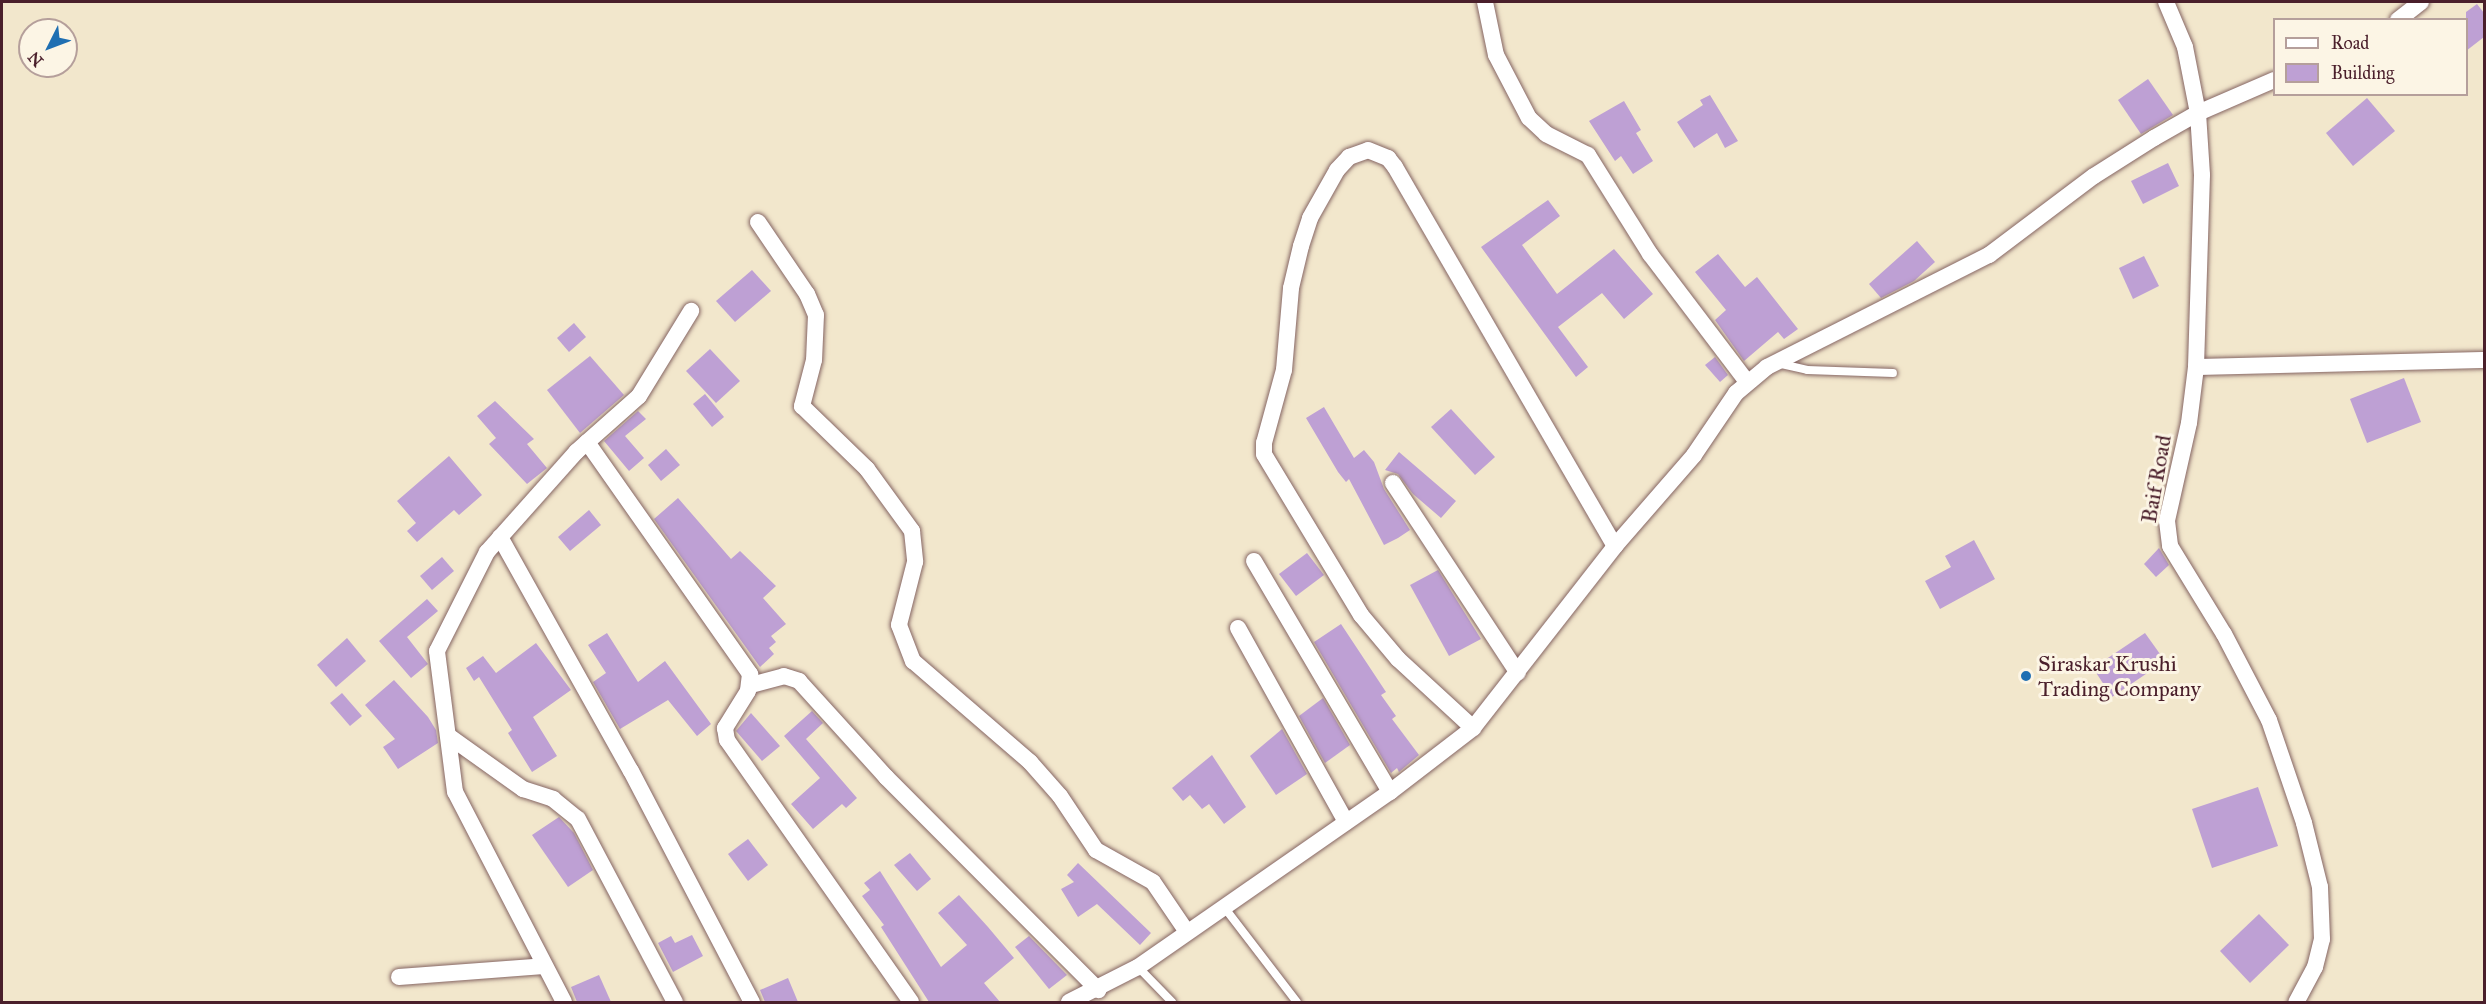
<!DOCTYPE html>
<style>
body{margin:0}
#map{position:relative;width:2486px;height:1004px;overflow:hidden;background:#f2e7cc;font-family:"IM FELL Great Primer",serif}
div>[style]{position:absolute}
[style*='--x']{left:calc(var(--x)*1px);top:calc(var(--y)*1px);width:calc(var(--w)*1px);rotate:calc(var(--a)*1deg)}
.building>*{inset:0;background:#bea0d4}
.roads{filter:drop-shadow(0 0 2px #856563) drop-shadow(0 0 2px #856563)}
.lane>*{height:8px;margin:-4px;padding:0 4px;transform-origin:4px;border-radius:4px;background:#fff}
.street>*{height:16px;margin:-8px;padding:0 8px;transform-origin:8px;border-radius:8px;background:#fff}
.dots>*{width:16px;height:16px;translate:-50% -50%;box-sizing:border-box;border:3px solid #fcf5e5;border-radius:50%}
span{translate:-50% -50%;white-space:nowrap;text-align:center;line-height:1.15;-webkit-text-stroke:6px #fcf5e5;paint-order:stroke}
.street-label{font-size:22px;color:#4a1f2b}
.poi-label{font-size:22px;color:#4a1f2b}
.left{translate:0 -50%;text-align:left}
.frame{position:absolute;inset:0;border:3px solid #4a1f2b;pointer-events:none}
.legend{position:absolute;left:2273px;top:18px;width:195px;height:78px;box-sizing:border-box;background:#fcf5e5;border:2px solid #b59f9b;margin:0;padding:8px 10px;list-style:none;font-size:18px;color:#4a1f2b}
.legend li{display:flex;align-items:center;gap:12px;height:30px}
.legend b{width:30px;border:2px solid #b59f9b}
.north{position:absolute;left:18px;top:18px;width:60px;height:60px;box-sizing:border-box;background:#fcf5e5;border:2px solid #b59f9b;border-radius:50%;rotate:228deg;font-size:16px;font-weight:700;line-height:24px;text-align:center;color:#4a1f2b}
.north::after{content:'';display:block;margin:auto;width:21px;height:27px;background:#1f6fb2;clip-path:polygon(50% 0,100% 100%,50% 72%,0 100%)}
</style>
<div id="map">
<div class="building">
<div style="clip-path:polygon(2477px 4px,2484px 13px,2484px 37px,2466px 51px,2466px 12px)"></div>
<div style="clip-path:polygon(2148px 79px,2173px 115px,2141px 134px,2118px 100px)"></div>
<div style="clip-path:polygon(1710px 95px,1738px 141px,1725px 148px,1717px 133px,1694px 148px,1677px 122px,1703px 105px,1700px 100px)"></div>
<div style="clip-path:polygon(2367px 98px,2395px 131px,2353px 166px,2326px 133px)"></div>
<div style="clip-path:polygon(1624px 101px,1641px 130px,1636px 133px,1653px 161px,1633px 174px,1621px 156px,1615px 161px,1589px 121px)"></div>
<div style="clip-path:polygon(2168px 163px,2179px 186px,2143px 204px,2131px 181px)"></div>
<div style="clip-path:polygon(1548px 200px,1560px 216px,1522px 245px,1557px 294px,1614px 249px,1653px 294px,1624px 319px,1602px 293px,1558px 327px,1588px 367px,1576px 377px,1481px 247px)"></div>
<div style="clip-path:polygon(1917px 241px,1935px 262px,1914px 281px,1881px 298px,1869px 284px)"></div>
<div style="clip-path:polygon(1718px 254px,1745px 287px,1757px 277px,1798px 329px,1784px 339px,1778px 332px,1744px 361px,1715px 320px,1726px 310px,1695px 272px)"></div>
<div style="clip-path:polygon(2144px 256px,2159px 286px,2133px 299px,2119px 268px)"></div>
<div style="clip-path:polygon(752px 270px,771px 291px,735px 322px,716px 301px)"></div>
<div style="clip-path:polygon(574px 323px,586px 337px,569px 352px,557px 338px)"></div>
<div style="clip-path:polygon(710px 349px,740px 381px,716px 403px,686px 371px)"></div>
<div style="clip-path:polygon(590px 356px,624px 395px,580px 433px,547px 390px)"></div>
<div style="clip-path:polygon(1715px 357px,1728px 375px,1720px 382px,1705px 365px)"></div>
<div style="clip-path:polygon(2404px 378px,2421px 422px,2367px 443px,2350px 399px)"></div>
<div style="clip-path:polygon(705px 394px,724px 417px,712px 427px,693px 404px)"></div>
<div style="clip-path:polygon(495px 401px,534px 439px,527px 444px,547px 468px,527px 484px,489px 444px,496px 438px,477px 416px)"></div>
<div style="clip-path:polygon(1324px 407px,1354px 458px,1364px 450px,1374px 462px,1384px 489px,1410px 530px,1398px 538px,1384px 545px,1349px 479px,1346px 482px,1338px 472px,1306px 418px)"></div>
<div style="clip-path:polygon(1451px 409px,1495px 457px,1475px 475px,1431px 427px)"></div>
<div style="clip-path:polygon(638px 411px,646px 419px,625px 436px,644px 458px,629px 471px,604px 441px)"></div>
<div style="clip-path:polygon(666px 449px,680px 465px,661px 481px,648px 465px)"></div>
<div style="clip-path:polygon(1399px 452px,1456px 501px,1441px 518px,1413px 494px,1398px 474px,1385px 470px)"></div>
<div style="clip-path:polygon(449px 456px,482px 495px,459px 515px,454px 510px,417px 542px,407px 531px,416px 523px,397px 501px)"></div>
<div style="clip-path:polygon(678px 498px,731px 559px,740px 551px,776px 586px,763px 598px,786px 624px,771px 636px,776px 642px,769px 648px,774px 654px,760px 667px,654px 519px)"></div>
<div style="clip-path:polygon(589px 510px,601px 525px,570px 551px,558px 537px)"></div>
<div style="clip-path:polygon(1974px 540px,1995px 579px,1940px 609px,1925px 581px,1951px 567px,1945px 556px)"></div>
<div style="clip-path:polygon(2159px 548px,2169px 565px,2156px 577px,2144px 564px)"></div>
<div style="clip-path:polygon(1307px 553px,1324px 575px,1296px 596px,1279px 574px)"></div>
<div style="clip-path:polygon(442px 557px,454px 571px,432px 590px,420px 576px)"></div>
<div style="clip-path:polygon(1438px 570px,1481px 639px,1449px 656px,1410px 585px)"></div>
<div style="clip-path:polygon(427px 599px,438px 611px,407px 637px,428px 664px,411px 678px,379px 641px)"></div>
<div style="clip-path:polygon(1341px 624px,1386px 692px,1381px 695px,1396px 716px,1392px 719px,1419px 755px,1399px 772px,1397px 768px,1391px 773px,1314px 642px)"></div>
<div style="clip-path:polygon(607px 633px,638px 682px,665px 661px,711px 724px,697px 736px,668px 700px,620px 729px,593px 682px,606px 673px,588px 645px)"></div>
<div style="clip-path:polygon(2145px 633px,2165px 661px,2112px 697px,2093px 668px)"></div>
<div style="clip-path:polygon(347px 638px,366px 661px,336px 687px,317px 665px)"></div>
<div style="clip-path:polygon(536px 643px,571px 690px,533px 717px,557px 756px,532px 772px,508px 733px,512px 730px,479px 677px,474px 681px,466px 668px,483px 656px,496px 673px)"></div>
<div style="clip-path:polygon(394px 680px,428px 717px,436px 730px,438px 743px,398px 769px,383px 747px,395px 739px,365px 705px)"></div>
<div style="clip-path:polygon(342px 693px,362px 716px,350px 726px,330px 703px)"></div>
<div style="clip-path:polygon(1323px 698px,1350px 745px,1325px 763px,1299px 716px)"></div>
<div style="clip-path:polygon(812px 711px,823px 723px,806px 739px,857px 798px,846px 808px,842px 804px,813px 829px,791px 804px,820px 778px,784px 736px)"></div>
<div style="clip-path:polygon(751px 713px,780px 746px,762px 761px,736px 731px)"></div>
<div style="clip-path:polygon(1282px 729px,1307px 774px,1276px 795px,1250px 756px)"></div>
<div style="clip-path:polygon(1212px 755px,1246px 807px,1224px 824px,1209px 804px,1202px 809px,1190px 795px,1183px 801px,1172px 788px)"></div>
<div style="clip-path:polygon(2258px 787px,2278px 846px,2212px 868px,2192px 809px)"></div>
<div style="clip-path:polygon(559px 817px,574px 833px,593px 870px,568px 887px,532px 835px)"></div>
<div style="clip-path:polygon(748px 839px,768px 865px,748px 881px,728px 854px)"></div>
<div style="clip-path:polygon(910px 853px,931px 879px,917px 891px,894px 865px)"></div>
<div style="clip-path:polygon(1078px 863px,1151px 933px,1140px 945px,1097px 904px,1078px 917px,1061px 889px,1074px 882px,1067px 875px)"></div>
<div style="clip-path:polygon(880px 871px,941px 967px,967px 945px,938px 913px,959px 895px,988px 927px,1014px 958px,984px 983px,1000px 1002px,929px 1002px,881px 927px,884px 925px,862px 896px,870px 890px,864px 883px)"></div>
<div style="clip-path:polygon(2259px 914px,2289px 945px,2250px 983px,2220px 951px)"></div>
<div style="clip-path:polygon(692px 935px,703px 956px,673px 972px,658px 943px,671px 936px,675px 943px)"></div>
<div style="clip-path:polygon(1029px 936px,1067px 975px,1049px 989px,1015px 947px)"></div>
<div style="clip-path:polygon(599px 975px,611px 1002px,577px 1002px,571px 987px)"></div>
<div style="clip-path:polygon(788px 978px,798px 1002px,765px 1002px,760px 990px)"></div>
</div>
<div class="roads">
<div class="lane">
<div style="--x:1777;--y:363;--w:31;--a:13"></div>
<div style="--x:1807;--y:370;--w:86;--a:2"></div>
<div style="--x:1224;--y:907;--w:120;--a:52.5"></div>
<div style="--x:1138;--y:967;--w:49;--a:45.8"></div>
</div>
<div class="street">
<div style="--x:1485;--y:2;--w:54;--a:78.3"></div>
<div style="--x:1496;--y:55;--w:71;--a:62.4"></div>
<div style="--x:1529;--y:118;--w:23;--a:43"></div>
<div style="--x:1546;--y:134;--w:47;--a:26.6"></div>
<div style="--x:1588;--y:155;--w:117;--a:57.9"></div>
<div style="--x:1650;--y:254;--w:161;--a:52.8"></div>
<div style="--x:2166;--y:2;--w:49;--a:67.1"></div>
<div style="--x:2185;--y:47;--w:67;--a:78.9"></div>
<div style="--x:2198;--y:113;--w:62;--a:86.3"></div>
<div style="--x:2202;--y:175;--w:192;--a:91.8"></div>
<div style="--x:2196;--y:367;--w:56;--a:97.1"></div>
<div style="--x:2189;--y:423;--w:100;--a:102.7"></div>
<div style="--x:2167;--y:521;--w:25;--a:83"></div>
<div style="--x:2170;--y:546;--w:103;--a:58.5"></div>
<div style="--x:2224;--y:634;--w:97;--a:62.4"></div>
<div style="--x:2269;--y:720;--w:109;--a:71.2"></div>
<div style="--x:2304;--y:823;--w:66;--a:76"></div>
<div style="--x:2320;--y:887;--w:52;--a:87.8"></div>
<div style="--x:2322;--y:939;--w:29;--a:104"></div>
<div style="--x:2315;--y:967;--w:40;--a:118"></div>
<div style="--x:2398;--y:20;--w:29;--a:-38"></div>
<div style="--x:758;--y:222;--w:87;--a:55.8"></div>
<div style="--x:807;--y:294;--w:23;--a:67"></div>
<div style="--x:816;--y:315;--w:45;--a:92.5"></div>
<div style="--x:814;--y:360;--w:48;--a:104.6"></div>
<div style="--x:802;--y:406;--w:91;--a:44.1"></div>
<div style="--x:867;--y:469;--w:77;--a:54"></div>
<div style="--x:912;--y:531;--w:31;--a:84"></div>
<div style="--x:915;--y:562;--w:65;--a:104.3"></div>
<div style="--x:899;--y:625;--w:39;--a:69"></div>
<div style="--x:913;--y:661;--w:155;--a:40.8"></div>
<div style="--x:1030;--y:762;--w:45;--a:48.6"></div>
<div style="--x:1060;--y:796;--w:65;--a:56.3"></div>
<div style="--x:1096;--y:850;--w:65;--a:29.3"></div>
<div style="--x:1153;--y:882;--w:60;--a:55.8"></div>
<div style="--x:2196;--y:367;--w:288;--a:-1.4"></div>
<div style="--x:587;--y:442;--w:284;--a:54.9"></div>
<div style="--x:750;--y:674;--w:17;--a:97"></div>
<div style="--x:748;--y:691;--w:44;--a:121.9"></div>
<div style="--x:725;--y:728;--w:12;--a:81"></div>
<div style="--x:727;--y:740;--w:320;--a:54.9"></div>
<div style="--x:1393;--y:483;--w:227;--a:56.7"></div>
<div style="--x:500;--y:537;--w:268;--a:60.8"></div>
<div style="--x:631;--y:771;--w:261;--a:62.4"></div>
<div style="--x:1254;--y:561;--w:268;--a:59.5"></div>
<div style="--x:1238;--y:628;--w:222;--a:60.9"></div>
<div style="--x:751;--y:685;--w:34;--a:-15"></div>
<div style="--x:784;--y:676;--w:16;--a:18"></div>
<div style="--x:799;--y:681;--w:130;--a:47.8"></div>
<div style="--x:886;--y:777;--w:301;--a:45.1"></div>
<div style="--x:1473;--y:728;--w:102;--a:-137.4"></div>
<div style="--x:1398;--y:659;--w:57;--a:-130.1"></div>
<div style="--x:1361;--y:615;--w:188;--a:-121.1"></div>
<div style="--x:1264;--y:454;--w:11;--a:-90"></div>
<div style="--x:1264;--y:443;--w:76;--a:-74.7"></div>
<div style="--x:1284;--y:370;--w:82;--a:-85.1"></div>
<div style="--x:1291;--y:288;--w:43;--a:-76.6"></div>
<div style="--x:1301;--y:246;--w:29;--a:-72"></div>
<div style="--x:1310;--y:218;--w:55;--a:-60.6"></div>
<div style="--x:1337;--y:170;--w:18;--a:-47"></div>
<div style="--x:1349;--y:157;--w:20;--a:-20"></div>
<div style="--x:1368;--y:150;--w:22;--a:22"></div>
<div style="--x:1388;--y:158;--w:11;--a:52"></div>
<div style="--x:1395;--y:167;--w:438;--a:59.9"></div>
<div style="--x:450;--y:737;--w:90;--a:35.5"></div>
<div style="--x:523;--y:789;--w:32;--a:18"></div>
<div style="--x:553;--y:799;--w:32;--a:39"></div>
<div style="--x:578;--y:819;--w:207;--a:62.1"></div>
<div style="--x:399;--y:977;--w:145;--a:-4.3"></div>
<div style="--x:564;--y:1002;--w:237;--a:-117.4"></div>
<div style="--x:455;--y:792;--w:142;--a:-97.3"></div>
<div style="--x:437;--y:651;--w:111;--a:-63.2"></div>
<div style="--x:487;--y:552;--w:134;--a:-48.3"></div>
<div style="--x:576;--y:452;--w:84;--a:-41.6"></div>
<div style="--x:639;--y:396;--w:100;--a:-58.5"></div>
<div style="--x:1069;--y:1002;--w:77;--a:-26.9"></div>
<div style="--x:1138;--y:967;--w:307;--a:-34.8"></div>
<div style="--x:1390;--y:792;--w:105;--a:-37.6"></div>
<div style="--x:1473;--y:728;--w:231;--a:-52"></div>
<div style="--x:1615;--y:546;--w:121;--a:-49"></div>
<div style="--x:1694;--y:455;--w:75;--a:-55.9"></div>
<div style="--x:1736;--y:393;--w:40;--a:-40"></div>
<div style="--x:1767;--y:367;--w:249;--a:-26.8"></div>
<div style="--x:1989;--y:255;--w:131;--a:-37"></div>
<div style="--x:2094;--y:176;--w:71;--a:-32.3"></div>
<div style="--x:2154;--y:138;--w:51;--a:-29.6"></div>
<div style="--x:2198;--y:113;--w:83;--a:-23.5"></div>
</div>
</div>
<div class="dots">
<div style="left:2026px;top:676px;background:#1f6fb2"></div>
</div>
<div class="street-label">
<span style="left:2156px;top:479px;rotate:-80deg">Baif Road</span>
</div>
<div class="poi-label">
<span class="left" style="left:2038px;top:676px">Siraskar Krushi<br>Trading Company</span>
</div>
<div class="frame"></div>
<ul class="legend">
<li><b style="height:8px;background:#fff"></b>Road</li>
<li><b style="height:16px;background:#bea0d4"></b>Building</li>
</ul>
<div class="north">N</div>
</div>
